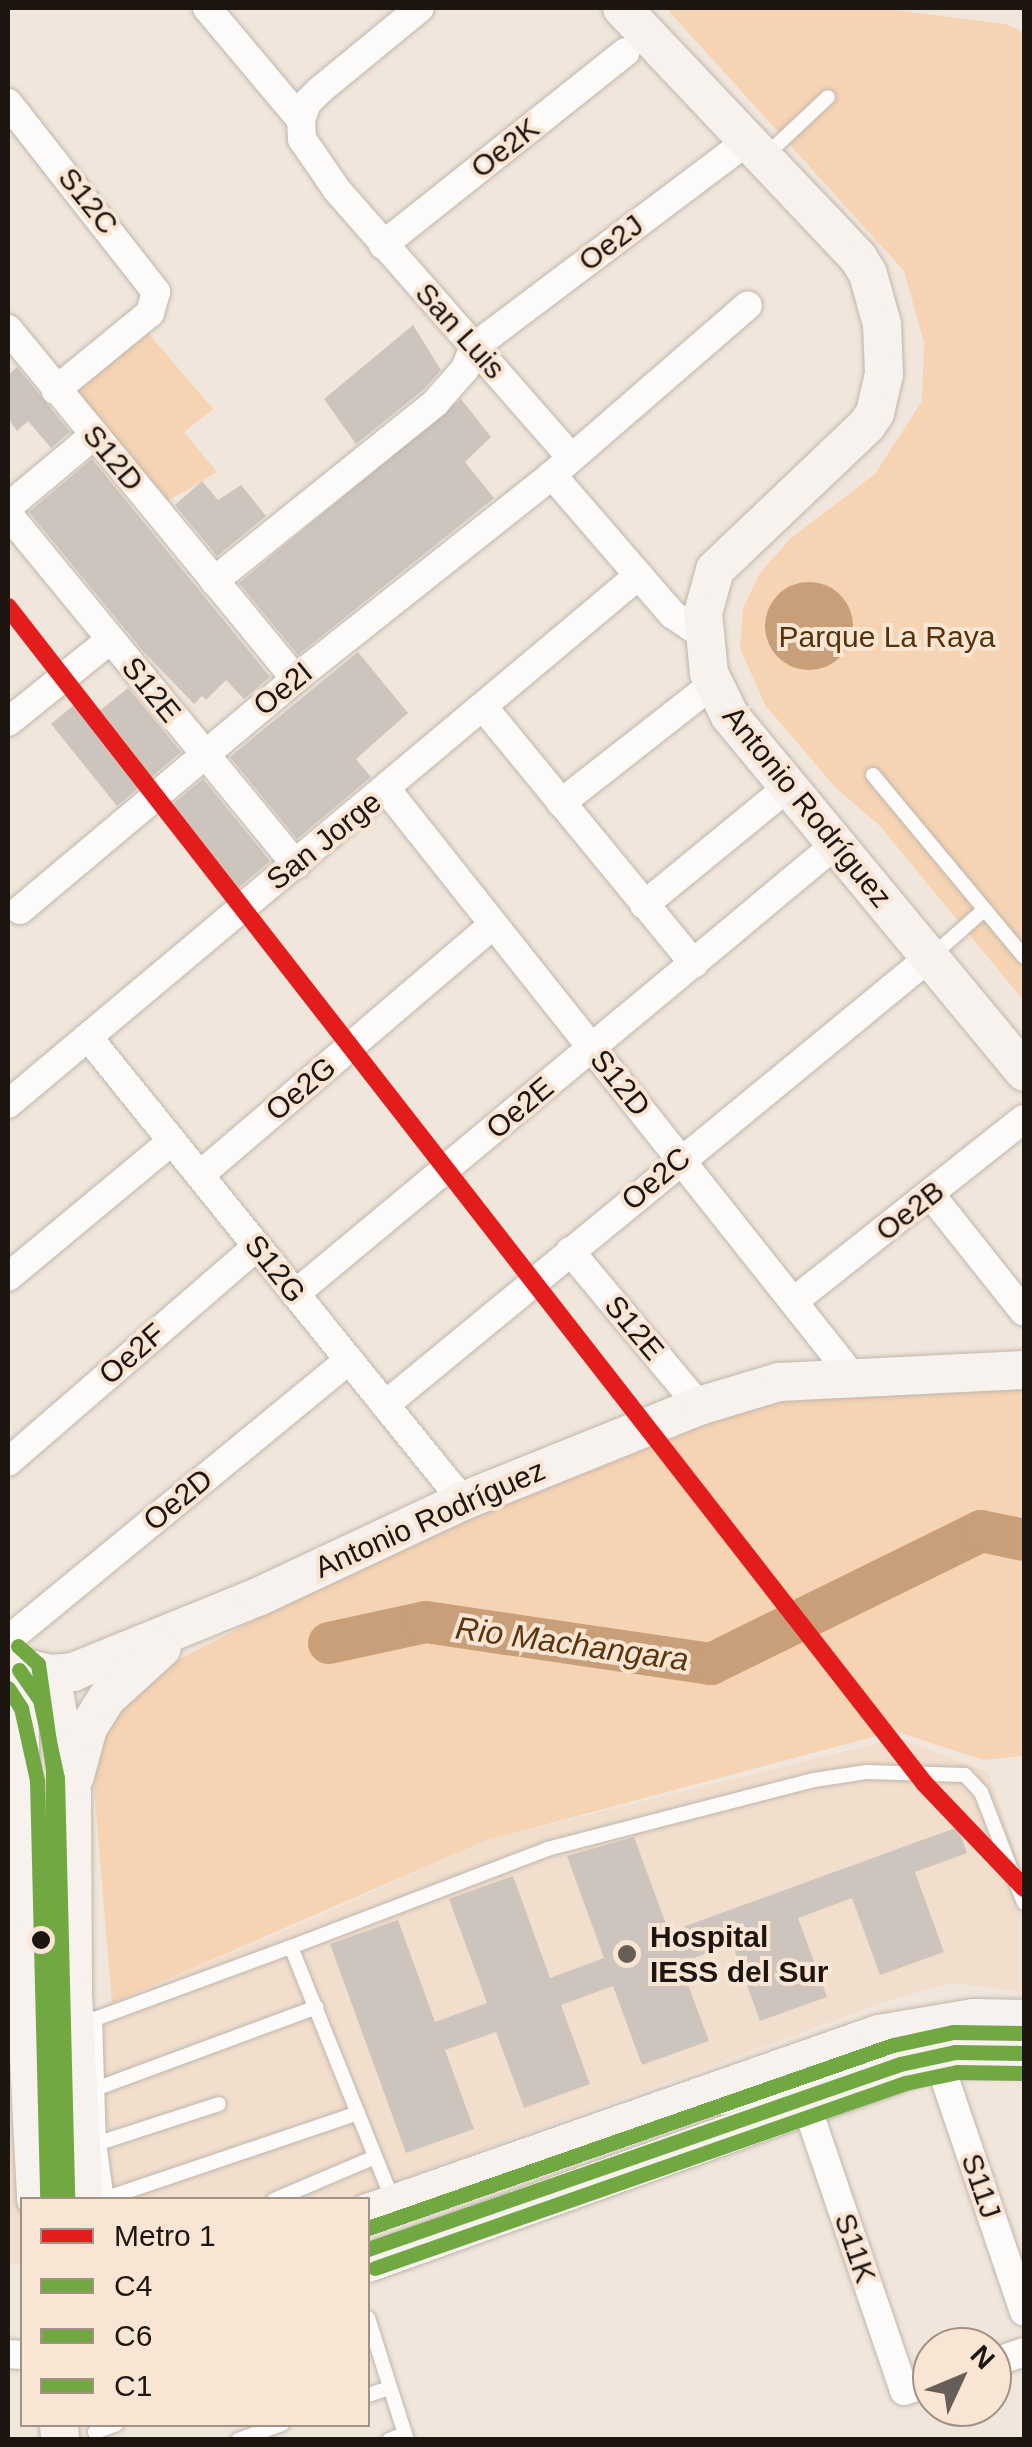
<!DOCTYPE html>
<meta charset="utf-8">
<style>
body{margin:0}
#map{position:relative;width:1032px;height:2447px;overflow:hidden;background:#f1e6db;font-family:Helvetica,sans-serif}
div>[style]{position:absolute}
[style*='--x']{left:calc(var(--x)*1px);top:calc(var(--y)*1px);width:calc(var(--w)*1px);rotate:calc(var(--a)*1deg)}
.built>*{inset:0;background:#f2decd}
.green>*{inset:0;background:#f5d3b3}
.water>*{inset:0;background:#c89f79}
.round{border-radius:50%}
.river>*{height:42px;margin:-21px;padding:0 21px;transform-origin:21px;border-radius:21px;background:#c89f79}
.building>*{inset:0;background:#cdc5bd}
.roads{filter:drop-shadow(0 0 2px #beb6ad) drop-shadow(0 0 2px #beb6ad)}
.lane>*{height:14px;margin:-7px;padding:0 7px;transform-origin:7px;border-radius:7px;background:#fdfbfa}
.street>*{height:28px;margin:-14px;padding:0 14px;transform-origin:14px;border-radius:14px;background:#fdfbfa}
.secondary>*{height:38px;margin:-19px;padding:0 19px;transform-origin:19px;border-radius:19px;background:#f7f2ee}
.bus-1>*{height:15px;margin:-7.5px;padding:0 7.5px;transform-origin:7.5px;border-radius:7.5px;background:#72a842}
.bus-2>*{height:15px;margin:-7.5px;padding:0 7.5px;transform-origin:7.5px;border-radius:7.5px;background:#72a842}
.bus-3>*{height:15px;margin:-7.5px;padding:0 7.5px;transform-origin:7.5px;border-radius:7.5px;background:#72a842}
.metro-1>*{height:18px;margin:-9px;padding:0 9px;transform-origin:9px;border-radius:9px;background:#e31d1b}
.dots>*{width:28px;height:28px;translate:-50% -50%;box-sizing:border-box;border:5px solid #f9e5d3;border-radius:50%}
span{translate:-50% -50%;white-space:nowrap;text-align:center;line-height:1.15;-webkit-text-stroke:8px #f9e5d3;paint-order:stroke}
.street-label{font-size:30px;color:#1d1610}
.park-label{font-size:30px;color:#573209}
.poi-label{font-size:30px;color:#1d1610;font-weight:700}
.left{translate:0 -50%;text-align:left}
.water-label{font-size:32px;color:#5a350d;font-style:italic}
.frame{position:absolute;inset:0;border:10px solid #1d1610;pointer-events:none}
.legend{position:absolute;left:20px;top:2197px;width:350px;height:230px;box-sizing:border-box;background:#f9e5d3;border:2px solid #a19285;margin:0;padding:12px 18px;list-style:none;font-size:30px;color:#1d1610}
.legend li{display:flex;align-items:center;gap:20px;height:50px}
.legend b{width:50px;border:2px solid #a19285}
.north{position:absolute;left:912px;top:2327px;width:100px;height:100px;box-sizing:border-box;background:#f9e5d3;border:2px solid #a19285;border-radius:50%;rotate:46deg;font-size:28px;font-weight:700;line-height:40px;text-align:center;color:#1d1610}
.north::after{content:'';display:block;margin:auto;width:35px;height:45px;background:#675f57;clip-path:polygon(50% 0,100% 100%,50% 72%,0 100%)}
</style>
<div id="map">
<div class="built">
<div style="clip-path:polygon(898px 1738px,988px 1772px,1024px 1878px,1024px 1992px,952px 1983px,893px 1999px,349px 2199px,95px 2199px,88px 2011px,301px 1924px,486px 1840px)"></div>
<div style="clip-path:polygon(8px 1996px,22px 2227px,22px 2264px,8px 2264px)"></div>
</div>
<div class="green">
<div style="clip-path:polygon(666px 8px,879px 8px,1005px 24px,1024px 32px,1024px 1001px,880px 826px,836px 788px,765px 705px,740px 648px,743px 608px,760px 573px,790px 539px,875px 474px,922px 401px,924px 343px,904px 271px)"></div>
<div style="clip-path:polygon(143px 327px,213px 409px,184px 432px,217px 472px,163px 504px,70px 388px)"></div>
<div style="clip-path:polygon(1024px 1382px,1024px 1756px,983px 1760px,895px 1731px,487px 1840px,112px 2003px,93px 1776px,105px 1717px,150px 1675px,464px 1509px,700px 1410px,861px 1384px)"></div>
</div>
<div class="water">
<div class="round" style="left:765px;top:582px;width:88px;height:88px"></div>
</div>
<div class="river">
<div style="--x:329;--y:1643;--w:99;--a:-12.2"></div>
<div style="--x:426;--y:1622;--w:288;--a:8.4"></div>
<div style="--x:711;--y:1664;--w:301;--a:-26.2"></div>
<div style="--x:981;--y:1531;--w:44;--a:11.8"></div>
</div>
<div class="building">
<div style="clip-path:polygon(413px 325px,441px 370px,423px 390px,356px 444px,324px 399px)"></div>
<div style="clip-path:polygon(17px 367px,70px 432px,51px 448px,28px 421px,17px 431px,8px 419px,8px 375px)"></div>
<div style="clip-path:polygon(461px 399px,491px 437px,465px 462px,494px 498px,298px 655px,239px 583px)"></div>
<div style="clip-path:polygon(92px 459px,270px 677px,244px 699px,226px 680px,206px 700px,202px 696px,194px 704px,143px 651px,29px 512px)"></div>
<div style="clip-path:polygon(202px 481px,218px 500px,241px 485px,266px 516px,217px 556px,175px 505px)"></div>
<div style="clip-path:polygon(358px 652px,408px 713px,356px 759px,371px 777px,297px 839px,230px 757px)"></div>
<div style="clip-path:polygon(128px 688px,181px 752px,117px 806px,51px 724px,86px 695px,98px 712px)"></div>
<div style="clip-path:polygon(203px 779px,270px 861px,235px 891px,205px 860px,173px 804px)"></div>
<div style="clip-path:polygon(958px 1827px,967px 1853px,915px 1872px,944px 1952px,880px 1975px,852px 1898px,798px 1918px,827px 1997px,760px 2021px,732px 1944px,680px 1963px,709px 2041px,642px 2065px,613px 1986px,561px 2005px,590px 2084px,524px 2108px,496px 2032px,445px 2050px,474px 2129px,406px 2153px,330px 1944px,398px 1920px,435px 2022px,487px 2003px,449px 1899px,513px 1876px,550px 1978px,604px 1958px,567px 1856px,634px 1837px,669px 1932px)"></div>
</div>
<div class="roads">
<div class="lane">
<div style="--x:765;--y:156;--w:86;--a:-43.1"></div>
<div style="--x:873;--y:775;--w:236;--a:50.3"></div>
<div style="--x:933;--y:955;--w:69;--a:-41.5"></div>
<div style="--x:291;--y:1947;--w:274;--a:-20.9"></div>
<div style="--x:547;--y:1849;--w:276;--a:-14.5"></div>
<div style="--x:814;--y:1780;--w:53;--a:-8.7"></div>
<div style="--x:866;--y:1772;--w:99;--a:1.7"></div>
<div style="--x:965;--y:1775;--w:23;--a:47"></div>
<div style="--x:981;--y:1792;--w:119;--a:68.8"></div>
<div style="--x:95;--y:2019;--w:124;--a:88.2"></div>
<div style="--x:99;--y:2143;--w:58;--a:82"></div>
<div style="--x:76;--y:2026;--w:229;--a:-20.2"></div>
<div style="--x:291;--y:1947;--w:274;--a:68.1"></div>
<div style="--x:98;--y:2088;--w:233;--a:-20.3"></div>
<div style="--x:723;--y:2108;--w:194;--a:-18.6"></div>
<div style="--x:99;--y:2143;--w:126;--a:-18"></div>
<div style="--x:107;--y:2198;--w:265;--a:-18.7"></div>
<div style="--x:274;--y:2200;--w:108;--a:-23"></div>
<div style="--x:368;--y:2318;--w:128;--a:72.3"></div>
<div style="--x:368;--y:2395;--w:23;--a:-18"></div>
<div style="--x:95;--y:2432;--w:23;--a:-20"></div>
<div style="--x:238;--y:2440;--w:47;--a:-20"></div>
<div style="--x:389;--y:2440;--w:17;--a:-21"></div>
</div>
<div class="street">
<div style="--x:207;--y:8;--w:146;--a:50"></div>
<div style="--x:301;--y:120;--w:19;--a:87"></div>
<div style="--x:302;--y:139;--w:62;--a:55.5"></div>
<div style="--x:337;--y:190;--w:355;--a:48.8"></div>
<div style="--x:8;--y:103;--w:240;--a:51.9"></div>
<div style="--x:156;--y:292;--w:22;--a:106"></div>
<div style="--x:150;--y:313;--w:122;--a:140.7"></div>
<div style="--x:301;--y:120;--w:18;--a:-71"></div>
<div style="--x:307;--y:103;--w:18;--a:-45"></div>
<div style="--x:320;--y:90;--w:129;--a:-39.4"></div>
<div style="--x:383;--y:245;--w:310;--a:-38.5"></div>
<div style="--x:8;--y:329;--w:453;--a:50.6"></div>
<div style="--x:474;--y:347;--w:344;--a:-37"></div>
<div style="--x:8;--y:507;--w:112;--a:-39.9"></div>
<div style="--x:8;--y:514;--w:454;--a:50.6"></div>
<div style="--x:214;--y:581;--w:284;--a:-38.8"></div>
<div style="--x:435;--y:403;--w:45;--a:-48.6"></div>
<div style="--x:465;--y:369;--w:24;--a:-68"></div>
<div style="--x:703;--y:635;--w:37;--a:-146"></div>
<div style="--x:672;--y:614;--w:184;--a:-130.8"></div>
<div style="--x:552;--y:475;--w:259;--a:-40.9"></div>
<div style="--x:484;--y:708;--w:331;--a:50.6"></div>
<div style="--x:8;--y:722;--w:131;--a:-38.8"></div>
<div style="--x:387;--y:790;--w:749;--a:51.56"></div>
<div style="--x:561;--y:803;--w:193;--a:-38.1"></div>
<div style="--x:644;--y:905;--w:186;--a:-39.3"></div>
<div style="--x:20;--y:910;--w:359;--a:-40"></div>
<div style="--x:295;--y:679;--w:328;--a:-38.4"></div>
<div style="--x:88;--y:1037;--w:597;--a:51.06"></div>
<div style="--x:8;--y:1104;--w:823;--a:-39.97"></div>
<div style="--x:200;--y:1175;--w:385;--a:-40.5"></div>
<div style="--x:931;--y:1195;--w:149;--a:51.5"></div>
<div style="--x:570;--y:1251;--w:202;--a:50.2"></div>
<div style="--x:8;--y:1277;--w:213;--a:-39.7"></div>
<div style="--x:295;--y:1294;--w:704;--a:-39.75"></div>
<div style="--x:794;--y:1301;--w:293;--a:-38.4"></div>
<div style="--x:385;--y:1405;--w:707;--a:-39.43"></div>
<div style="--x:8;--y:1462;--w:330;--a:-40.9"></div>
<div style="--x:8;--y:1640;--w:441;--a:-39.4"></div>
<div style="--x:938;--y:2059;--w:267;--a:71.2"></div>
<div style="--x:806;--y:2104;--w:303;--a:71.1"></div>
<div style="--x:904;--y:2391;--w:29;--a:-18"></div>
<div style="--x:8;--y:2354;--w:14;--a:4"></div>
<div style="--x:992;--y:2363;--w:34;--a:-19"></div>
</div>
<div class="secondary">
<div style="--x:622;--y:8;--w:345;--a:46.6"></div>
<div style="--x:859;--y:259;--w:17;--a:59"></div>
<div style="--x:868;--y:274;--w:52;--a:74.4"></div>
<div style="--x:882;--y:324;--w:50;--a:87.7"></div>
<div style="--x:884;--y:374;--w:40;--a:103"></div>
<div style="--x:875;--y:413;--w:14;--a:124"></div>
<div style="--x:867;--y:425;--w:210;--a:136.4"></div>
<div style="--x:715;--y:570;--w:45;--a:105.6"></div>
<div style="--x:703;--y:613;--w:60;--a:84.3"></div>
<div style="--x:709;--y:673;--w:48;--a:64"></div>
<div style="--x:730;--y:716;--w:462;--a:50.4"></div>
<div style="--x:8;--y:1664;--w:44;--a:13.1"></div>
<div style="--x:51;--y:1674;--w:22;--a:-5"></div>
<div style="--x:73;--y:1672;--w:200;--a:-22.1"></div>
<div style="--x:258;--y:1597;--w:226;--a:-25.1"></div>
<div style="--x:463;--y:1501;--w:254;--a:-21.9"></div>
<div style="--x:699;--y:1406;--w:84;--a:-16.7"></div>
<div style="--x:779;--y:1382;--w:245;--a:-2.8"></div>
<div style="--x:19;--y:1670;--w:270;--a:89.2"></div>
<div style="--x:23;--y:1940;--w:260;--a:87.1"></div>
<div style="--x:51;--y:1674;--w:120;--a:79.9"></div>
<div style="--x:72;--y:1792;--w:201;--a:89.7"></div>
<div style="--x:73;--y:1993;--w:207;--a:87"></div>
<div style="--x:75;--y:1776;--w:50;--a:-74.8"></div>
<div style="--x:88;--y:1728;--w:36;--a:-58"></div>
<div style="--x:107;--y:1698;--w:74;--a:-42.3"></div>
<div style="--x:368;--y:2213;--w:541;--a:-19.31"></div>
<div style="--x:879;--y:2034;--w:96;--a:-9.6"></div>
<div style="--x:974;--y:2018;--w:50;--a:1.1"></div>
<div style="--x:368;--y:2263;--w:605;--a:-19.69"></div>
<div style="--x:938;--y:2059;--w:86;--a:-0.7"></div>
<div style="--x:59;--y:2424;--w:16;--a:86"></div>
</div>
</div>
<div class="bus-1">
<div style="--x:19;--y:1670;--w:37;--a:55"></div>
<div style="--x:40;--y:1700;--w:80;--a:77.7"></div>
<div style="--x:57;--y:1778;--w:422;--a:88.6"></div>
<div style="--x:368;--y:2249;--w:563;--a:-19.17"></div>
<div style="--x:900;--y:2064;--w:56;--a:-12.3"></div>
<div style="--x:955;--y:2052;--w:69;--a:0.8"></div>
</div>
<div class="bus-2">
<div style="--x:8;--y:1688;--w:24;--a:57"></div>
<div style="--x:21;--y:1708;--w:74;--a:77.5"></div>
<div style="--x:37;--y:1780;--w:420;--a:88.6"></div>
<div style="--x:375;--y:2268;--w:561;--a:-19.24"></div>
<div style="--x:905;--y:2083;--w:53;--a:-11.9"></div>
<div style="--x:957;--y:2072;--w:67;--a:0.9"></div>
</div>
<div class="bus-3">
<div style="--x:18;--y:1646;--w:27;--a:42"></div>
<div style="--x:38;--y:1664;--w:107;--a:81.9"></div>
<div style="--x:53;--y:1770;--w:171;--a:90.7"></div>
<div style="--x:51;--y:1941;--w:258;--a:87.6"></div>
<div style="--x:368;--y:2228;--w:556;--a:-19.22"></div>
<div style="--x:893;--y:2045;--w:61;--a:-12.2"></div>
<div style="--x:953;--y:2032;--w:71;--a:0.8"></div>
</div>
<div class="metro-1">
<div style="--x:8;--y:607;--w:1492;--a:52.08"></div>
<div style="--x:925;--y:1784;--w:144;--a:46.4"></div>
</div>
<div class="dots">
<div style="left:41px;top:1940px;background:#1d1610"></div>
<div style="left:627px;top:1954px;background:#675f57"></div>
</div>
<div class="street-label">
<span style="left:505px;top:148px;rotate:-38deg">Oe2K</span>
<span style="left:88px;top:201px;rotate:51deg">S12C</span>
<span style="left:611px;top:243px;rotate:-37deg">Oe2J</span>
<span style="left:460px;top:331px;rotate:48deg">San Luis</span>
<span style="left:113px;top:458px;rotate:50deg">S12D</span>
<span style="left:283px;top:689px;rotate:-39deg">Oe2I</span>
<span style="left:151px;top:690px;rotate:51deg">S12E</span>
<span style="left:807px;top:807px;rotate:51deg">Antonio Rodríguez</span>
<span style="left:324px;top:841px;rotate:-39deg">San Jorge</span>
<span style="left:620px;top:1083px;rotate:51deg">S12D</span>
<span style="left:301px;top:1089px;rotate:-40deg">Oe2G</span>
<span style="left:520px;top:1108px;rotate:-40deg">Oe2E</span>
<span style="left:656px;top:1179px;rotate:-40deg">Oe2C</span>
<span style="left:910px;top:1211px;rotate:-38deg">Oe2B</span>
<span style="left:275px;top:1269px;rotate:51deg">S12G</span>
<span style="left:634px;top:1328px;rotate:50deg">S12E</span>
<span style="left:132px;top:1354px;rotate:-41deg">Oe2F</span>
<span style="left:178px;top:1500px;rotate:-39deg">Oe2D</span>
<span style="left:430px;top:1519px;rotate:-24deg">Antonio Rodríguez</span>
<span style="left:981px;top:2186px;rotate:71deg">S11J</span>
<span style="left:855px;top:2248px;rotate:71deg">S11K</span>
</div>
<div class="park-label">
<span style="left:887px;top:637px">Parque La Raya</span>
</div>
<div class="poi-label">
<span class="left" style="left:650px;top:1954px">Hospital<br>IESS del Sur</span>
</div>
<div class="water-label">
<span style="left:572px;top:1644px;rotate:8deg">Rio Machangara</span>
</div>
<div class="frame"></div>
<ul class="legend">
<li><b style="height:12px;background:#e31d1b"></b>Metro 1</li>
<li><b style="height:12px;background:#72a842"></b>C4</li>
<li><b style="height:12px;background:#72a842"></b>C6</li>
<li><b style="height:12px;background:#72a842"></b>C1</li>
</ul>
<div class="north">N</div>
</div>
